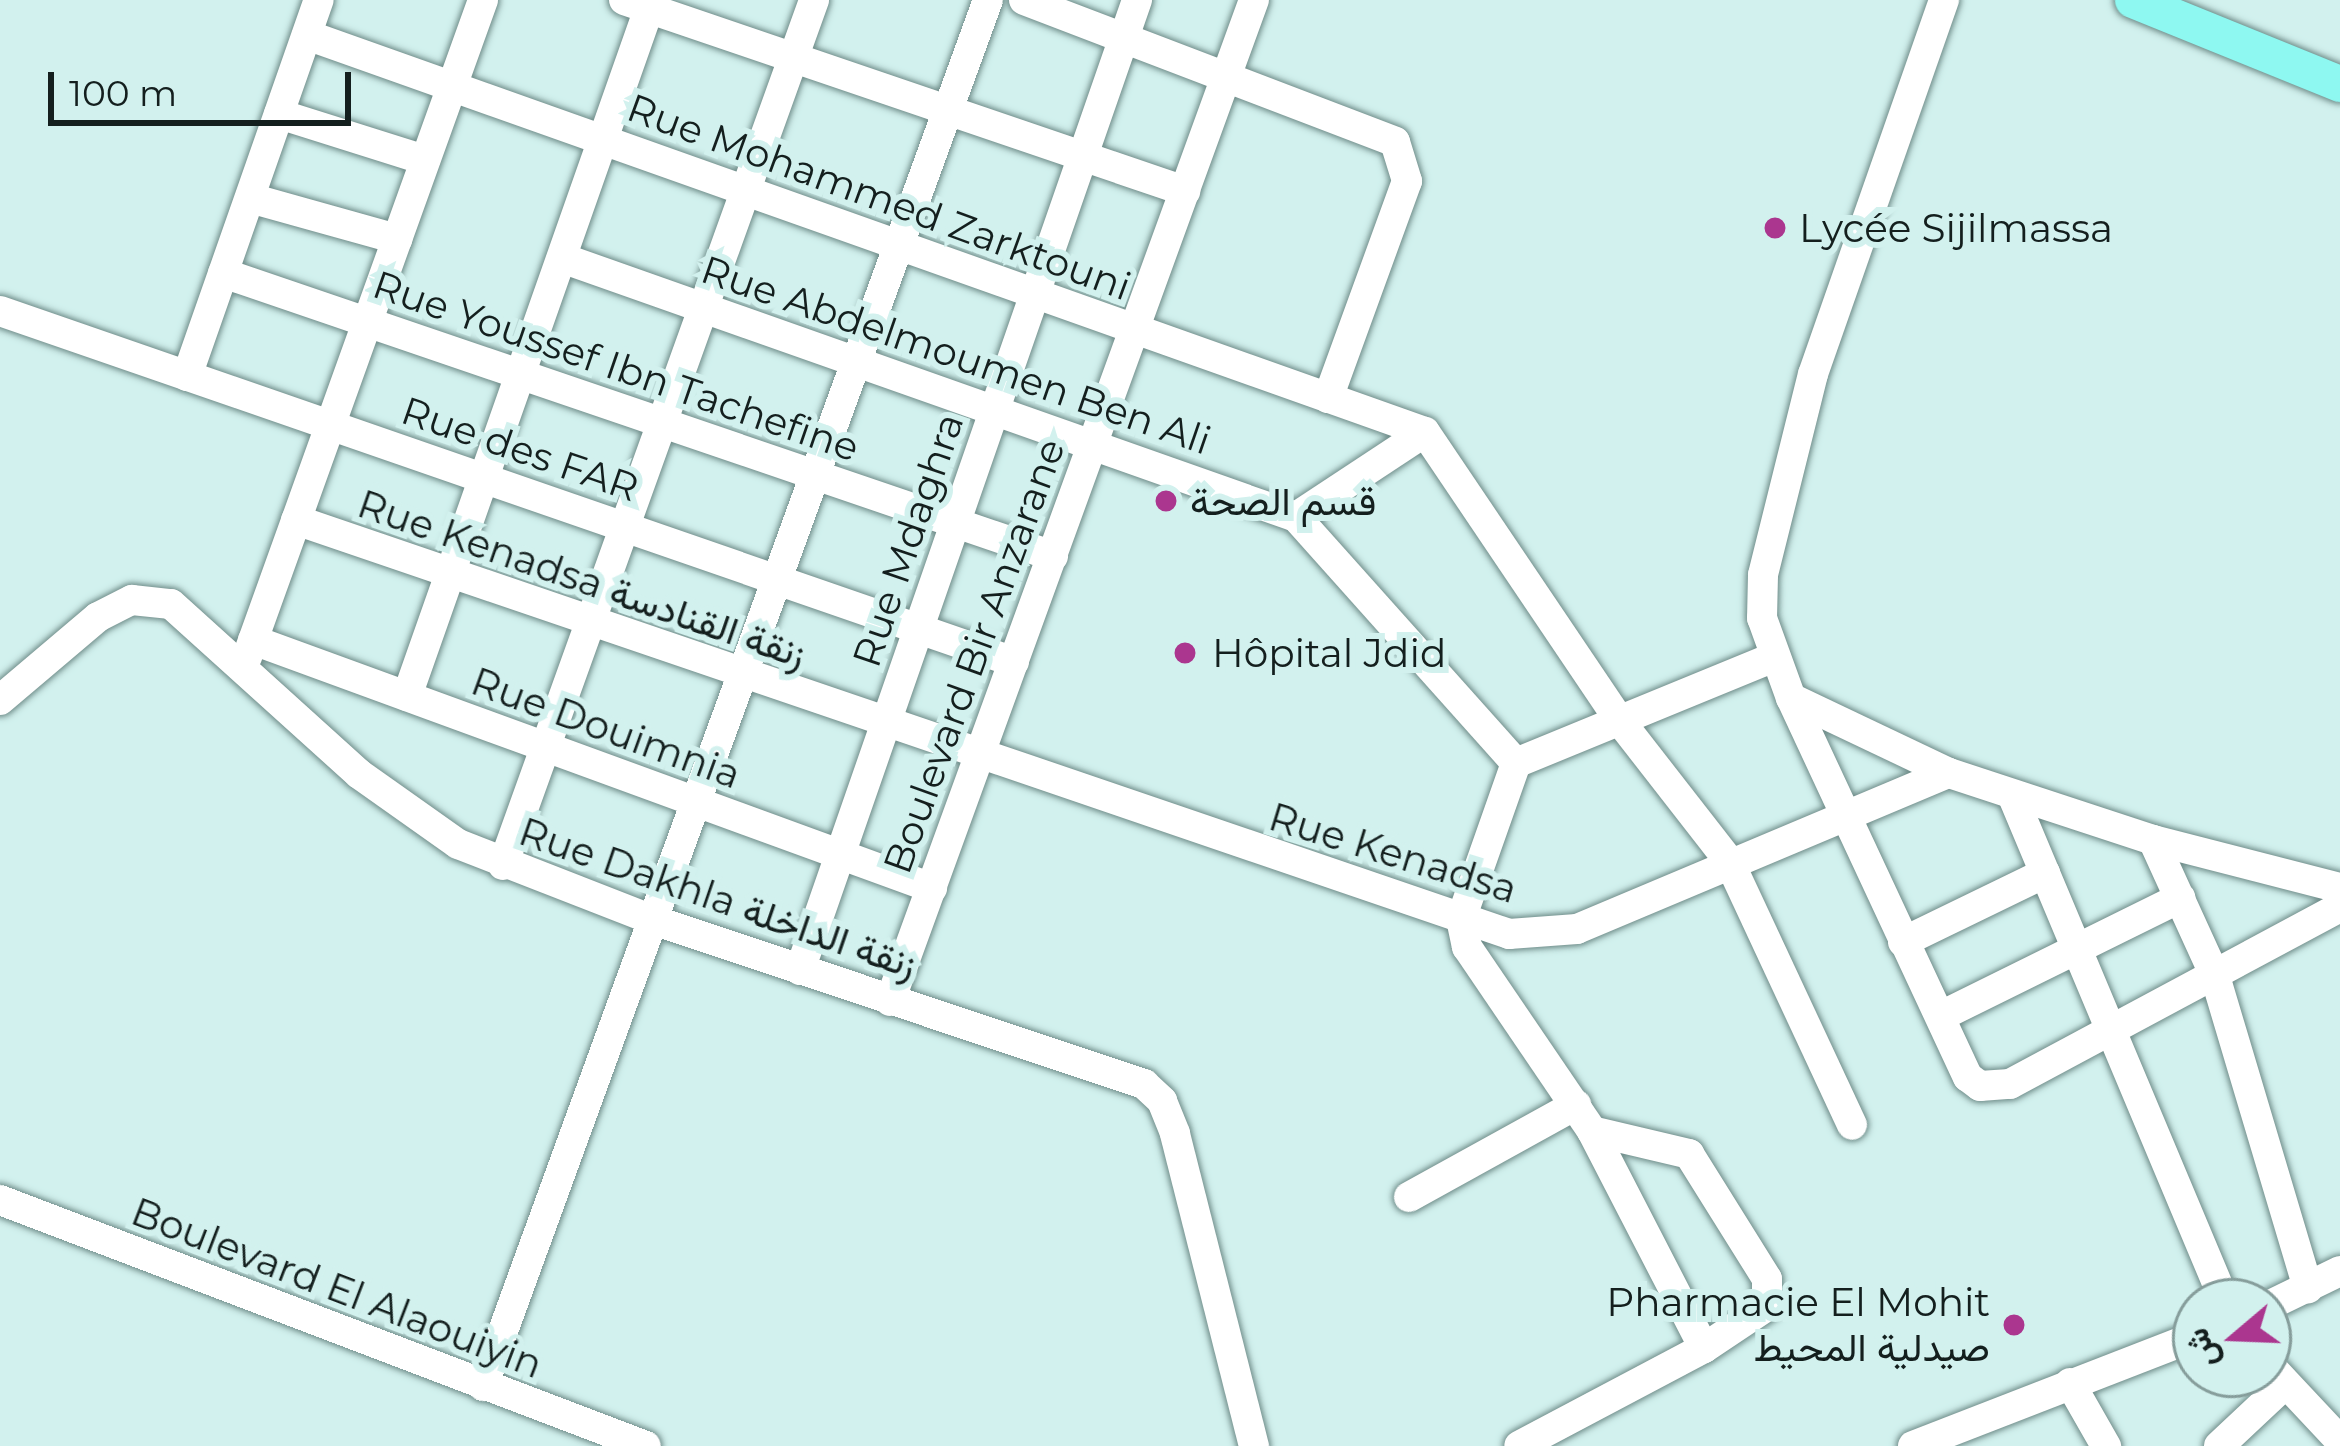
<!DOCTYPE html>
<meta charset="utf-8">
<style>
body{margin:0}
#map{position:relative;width:2340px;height:1446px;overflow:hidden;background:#d2f1ee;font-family:Montserrat,Vazirmatn,sans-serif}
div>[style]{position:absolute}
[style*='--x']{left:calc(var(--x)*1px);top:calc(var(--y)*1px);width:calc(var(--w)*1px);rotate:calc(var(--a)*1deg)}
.roads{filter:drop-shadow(0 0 3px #6f8c89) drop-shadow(0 0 3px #6f8c89)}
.minor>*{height:30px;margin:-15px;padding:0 15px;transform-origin:15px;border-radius:15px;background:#fff}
.major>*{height:36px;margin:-18px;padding:0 18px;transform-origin:18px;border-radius:18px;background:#8ef8f1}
.dots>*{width:33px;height:33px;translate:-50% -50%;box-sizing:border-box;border:6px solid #d2f1ee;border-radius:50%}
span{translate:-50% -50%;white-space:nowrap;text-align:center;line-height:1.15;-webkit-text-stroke:12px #d2f1ee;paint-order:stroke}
.street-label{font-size:39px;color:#141f1e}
.poi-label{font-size:39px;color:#141f1e}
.left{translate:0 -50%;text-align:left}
.right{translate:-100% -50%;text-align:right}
.north{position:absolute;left:2172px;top:1278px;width:120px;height:120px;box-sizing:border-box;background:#d2f1ee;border:3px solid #869d9b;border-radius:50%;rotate:251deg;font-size:33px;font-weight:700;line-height:48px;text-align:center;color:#141f1e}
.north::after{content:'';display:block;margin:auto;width:42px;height:54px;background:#ab368f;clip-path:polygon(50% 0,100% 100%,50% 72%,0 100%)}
.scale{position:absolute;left:48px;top:72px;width:303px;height:54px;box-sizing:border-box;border:6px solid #141f1e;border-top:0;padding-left:15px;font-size:36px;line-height:42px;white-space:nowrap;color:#141f1e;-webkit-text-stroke:9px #d2f1ee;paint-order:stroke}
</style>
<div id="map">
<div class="roads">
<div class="minor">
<div style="--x:624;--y:0;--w:593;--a:18.8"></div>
<div style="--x:1024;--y:0;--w:397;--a:20.9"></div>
<div style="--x:1395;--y:142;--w:41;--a:72.9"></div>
<div style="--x:1407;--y:181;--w:231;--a:110"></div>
<div style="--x:1944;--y:0;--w:396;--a:109.3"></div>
<div style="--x:1813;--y:374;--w:207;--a:104"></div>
<div style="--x:1763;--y:575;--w:43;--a:91.3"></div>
<div style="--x:1762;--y:618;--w:85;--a:70.1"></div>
<div style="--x:1791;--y:698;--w:175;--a:25.4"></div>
<div style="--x:307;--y:35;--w:1186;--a:19.55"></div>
<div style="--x:279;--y:114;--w:153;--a:17.5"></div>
<div style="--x:250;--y:198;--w:153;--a:15.6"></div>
<div style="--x:562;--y:258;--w:778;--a:19.44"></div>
<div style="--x:1296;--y:517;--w:330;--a:48.2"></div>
<div style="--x:1516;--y:763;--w:277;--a:-22.3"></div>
<div style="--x:223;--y:273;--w:877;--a:18.83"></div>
<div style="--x:0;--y:311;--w:1073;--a:19.09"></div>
<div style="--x:187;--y:376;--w:398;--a:-70.7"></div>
<div style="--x:1425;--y:432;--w:349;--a:56"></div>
<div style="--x:1620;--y:721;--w:177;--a:52.1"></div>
<div style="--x:1729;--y:861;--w:291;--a:65"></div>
<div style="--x:1296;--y:517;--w:154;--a:-33.4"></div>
<div style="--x:296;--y:520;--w:1282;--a:18.84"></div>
<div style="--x:1509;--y:934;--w:68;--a:-4.2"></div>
<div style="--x:1577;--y:929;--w:403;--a:-22.8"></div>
<div style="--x:1949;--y:773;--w:215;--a:18.2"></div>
<div style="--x:2153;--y:840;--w:193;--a:14.4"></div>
<div style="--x:253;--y:640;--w:723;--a:20.06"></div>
<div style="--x:247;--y:657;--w:698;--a:-70.24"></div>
<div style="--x:407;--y:696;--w:738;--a:-70.61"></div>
<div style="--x:1791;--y:698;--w:418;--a:65"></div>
<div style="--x:1968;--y:1077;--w:15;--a:37"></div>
<div style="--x:1980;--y:1086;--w:30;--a:-4"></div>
<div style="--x:2010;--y:1084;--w:374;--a:-28.2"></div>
<div style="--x:0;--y:700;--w:128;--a:-40.3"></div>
<div style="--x:98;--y:617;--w:38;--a:-27"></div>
<div style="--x:132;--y:600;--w:39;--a:6"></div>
<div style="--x:171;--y:604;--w:253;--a:42.1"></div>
<div style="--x:359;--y:774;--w:121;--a:35.3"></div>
<div style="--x:458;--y:844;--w:209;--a:21.3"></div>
<div style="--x:653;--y:920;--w:518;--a:18.47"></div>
<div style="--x:1144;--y:1084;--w:25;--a:43"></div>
<div style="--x:1162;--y:1101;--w:35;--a:68"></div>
<div style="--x:1175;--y:1134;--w:322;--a:75.8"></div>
<div style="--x:1516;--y:763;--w:165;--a:109.4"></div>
<div style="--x:1461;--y:919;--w:29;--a:78"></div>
<div style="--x:1467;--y:947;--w:222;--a:55.8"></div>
<div style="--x:1592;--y:1131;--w:244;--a:62.7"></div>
<div style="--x:1704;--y:1348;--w:209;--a:152.1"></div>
<div style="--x:2013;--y:797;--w:548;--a:67.23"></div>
<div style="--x:2153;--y:840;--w:149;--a:65.5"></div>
<div style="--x:2215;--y:976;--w:326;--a:73.4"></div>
<div style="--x:503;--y:865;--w:919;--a:-70.22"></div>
<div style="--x:1903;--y:942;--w:158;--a:-25.9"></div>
<div style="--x:800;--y:970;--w:1027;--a:-70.84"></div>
<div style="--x:890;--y:1001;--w:1065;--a:-70.02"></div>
<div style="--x:1941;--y:1016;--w:267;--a:-26.3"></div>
<div style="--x:1592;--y:1131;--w:100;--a:13.3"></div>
<div style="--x:1689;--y:1154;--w:147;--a:58"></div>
<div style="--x:1767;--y:1279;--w:27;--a:90"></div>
<div style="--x:1767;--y:1306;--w:76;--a:146.3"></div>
<div style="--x:1409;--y:1197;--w:191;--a:-28.9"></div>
<div style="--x:0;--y:1200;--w:691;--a:20.85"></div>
<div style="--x:2268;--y:1306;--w:80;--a:-25.9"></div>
<div style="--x:2268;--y:1364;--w:105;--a:46.9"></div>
<div style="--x:2070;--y:1383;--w:73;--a:60.3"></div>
<div style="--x:483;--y:1386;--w:1475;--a:-69.98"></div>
<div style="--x:1913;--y:1446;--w:304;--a:-21.2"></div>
<div style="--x:2219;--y:1446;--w:91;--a:-43.2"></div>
</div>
<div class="major">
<div style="--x:2133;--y:0;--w:223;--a:22.1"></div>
</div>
</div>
<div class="dots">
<div style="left:1775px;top:228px;background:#ab368f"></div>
<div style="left:1166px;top:501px;background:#ab368f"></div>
<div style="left:1185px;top:653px;background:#ab368f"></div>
<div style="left:2014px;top:1325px;background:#ab368f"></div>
</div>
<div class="street-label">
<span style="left:879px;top:197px;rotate:20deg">Rue Mohammed Zarktouni</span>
<span style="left:956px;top:355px;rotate:19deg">Rue Abdelmoumen Ben Ali</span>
<span style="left:616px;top:366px;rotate:19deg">Rue Youssef Ibn Tachefine</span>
<span style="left:520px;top:449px;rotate:19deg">Rue des FAR</span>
<span style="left:908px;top:540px;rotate:-71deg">Rue Mdaghra</span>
<span style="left:582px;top:579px;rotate:19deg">Rue Kenadsa زنقة القنادسة</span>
<span style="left:974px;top:656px;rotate:-70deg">Boulevard Bir Anzarane</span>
<span style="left:606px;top:728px;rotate:20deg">Rue Douimnia</span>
<span style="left:1393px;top:853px;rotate:17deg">Rue Kenadsa</span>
<span style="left:718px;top:898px;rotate:19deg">Rue Dakhla زنقة الداخلة</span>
<span style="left:337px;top:1288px;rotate:21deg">Boulevard El Alaouiyin</span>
</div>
<div class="poi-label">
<span class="left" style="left:1799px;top:228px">Lycée Sijilmassa</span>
<span class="left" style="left:1190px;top:501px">قسم الصحة</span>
<span class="left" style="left:1212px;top:653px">Hôpital Jdid</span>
<span class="right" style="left:1990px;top:1325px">Pharmacie El Mohit<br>صيدلية المحيط</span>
</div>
<div class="north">ش</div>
<div class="scale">100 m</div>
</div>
